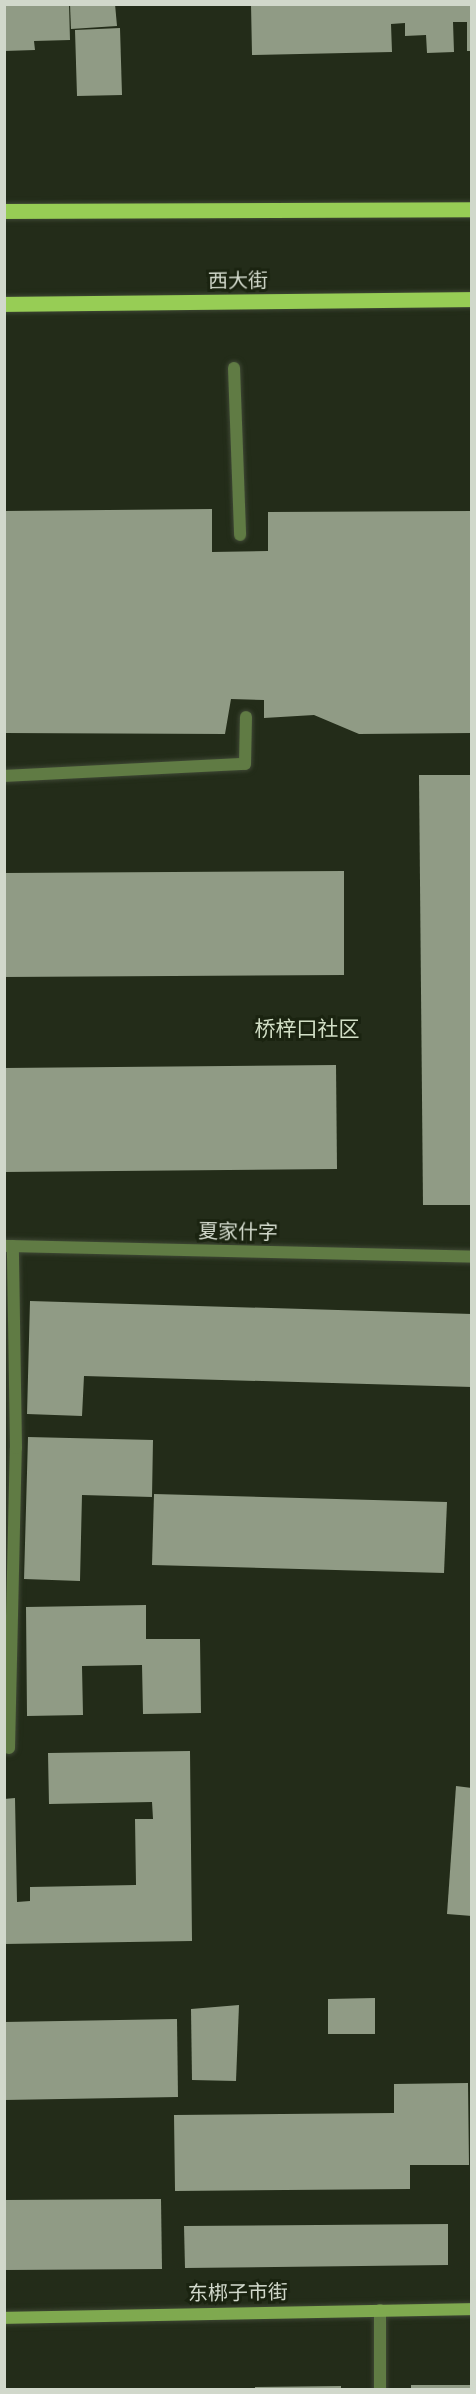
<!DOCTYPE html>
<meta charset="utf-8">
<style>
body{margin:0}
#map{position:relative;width:476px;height:2394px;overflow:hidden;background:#232c19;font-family:Montserrat,"Noto Sans SC",sans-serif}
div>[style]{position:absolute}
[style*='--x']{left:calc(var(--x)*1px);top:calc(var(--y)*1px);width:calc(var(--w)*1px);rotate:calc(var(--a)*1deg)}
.building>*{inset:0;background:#909b85}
.roads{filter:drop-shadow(0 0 2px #3f4835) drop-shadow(0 0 2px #3f4835)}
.lane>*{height:12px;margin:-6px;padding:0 6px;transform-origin:6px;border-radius:6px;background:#607b44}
.street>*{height:12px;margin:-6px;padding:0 6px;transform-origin:6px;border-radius:6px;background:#607b44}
.secondary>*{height:12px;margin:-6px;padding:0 6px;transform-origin:6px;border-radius:6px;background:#7fa94f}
.primary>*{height:15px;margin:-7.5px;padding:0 7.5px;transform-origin:7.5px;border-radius:7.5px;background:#97cd55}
span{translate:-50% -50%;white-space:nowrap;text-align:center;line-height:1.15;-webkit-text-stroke:6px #1a2310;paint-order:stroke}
.street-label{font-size:20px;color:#d1d8cb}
.neighbourhood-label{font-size:21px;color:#d2dfc6}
.frame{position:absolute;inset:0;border:6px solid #d1d8cb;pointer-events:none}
</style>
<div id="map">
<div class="building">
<div style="clip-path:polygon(4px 4px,69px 4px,70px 40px,34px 41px,35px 50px,4px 51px)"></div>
<div style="clip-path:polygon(70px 4px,115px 4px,117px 26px,71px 29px)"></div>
<div style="clip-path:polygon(251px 4px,472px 4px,472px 51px,467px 51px,467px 22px,453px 22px,454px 52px,427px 53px,426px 35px,405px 36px,405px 23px,391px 24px,392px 52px,252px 55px)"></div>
<div style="clip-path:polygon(120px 28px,122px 95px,77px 96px,75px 30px)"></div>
<div style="clip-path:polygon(212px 509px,212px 552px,268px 551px,268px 512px,472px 511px,472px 733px,359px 734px,314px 715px,264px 718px,264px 700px,231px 699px,225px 734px,4px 733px,4px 511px)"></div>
<div style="clip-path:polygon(419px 775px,472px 775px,472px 1205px,423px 1205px)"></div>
<div style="clip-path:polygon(344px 871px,344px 975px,4px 977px,4px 873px)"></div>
<div style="clip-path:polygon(336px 1065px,337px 1169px,4px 1172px,4px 1068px)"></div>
<div style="clip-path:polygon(30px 1301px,472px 1314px,472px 1387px,84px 1376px,82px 1416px,27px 1414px)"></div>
<div style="clip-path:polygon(28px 1437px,153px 1440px,152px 1497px,82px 1495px,80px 1581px,24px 1579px)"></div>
<div style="clip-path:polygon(154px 1494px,447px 1502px,444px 1573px,152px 1565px)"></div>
<div style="clip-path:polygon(146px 1605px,146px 1639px,200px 1639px,201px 1713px,143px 1714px,142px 1665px,82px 1666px,83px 1715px,27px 1716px,26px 1607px)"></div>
<div style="clip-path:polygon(190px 1751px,192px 1941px,4px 1944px,4px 1799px,15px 1798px,17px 1902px,30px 1901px,30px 1887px,136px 1885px,135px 1819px,153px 1819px,152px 1802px,49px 1804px,48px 1753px)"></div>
<div style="clip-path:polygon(456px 1786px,472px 1788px,472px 1916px,447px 1914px)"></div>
<div style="clip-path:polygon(375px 1998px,375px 2034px,328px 2034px,328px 1999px)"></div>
<div style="clip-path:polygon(239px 2005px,236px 2081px,192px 2080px,191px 2009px)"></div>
<div style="clip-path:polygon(177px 2019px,178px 2097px,4px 2100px,4px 2022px)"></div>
<div style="clip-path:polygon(468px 2083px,469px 2165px,410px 2165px,410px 2189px,175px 2191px,174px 2115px,394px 2113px,394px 2084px)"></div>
<div style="clip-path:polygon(161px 2199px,162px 2269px,4px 2270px,4px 2200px)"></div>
<div style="clip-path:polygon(448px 2224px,448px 2265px,185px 2268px,184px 2226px)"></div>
<div style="clip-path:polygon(411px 2385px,472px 2385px,472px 2390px,411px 2390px)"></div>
<div style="clip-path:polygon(341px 2386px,341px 2390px,255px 2390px,255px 2387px)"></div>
</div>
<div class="roads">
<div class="lane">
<div style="--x:234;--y:368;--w:167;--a:87.9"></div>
<div style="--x:4;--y:776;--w:241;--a:-2.9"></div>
<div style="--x:245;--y:764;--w:47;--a:-88.8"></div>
<div style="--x:9;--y:1748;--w:300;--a:-88.7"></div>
<div style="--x:16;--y:1448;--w:202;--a:-90.9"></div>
<div style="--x:380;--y:2390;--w:80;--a:-90"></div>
</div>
<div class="street">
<div style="--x:4;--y:1246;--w:468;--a:1.3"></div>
</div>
<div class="secondary">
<div style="--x:4;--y:2318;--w:468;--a:-1.1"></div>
</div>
<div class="primary">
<div style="--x:4;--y:211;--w:468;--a:-0.2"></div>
<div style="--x:4;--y:304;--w:468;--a:-0.6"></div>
</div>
</div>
<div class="street-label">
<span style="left:238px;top:281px;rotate:-1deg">西大街</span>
<span style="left:238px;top:1232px;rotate:1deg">夏家什字</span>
<span style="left:238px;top:2293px;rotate:-1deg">东梆子市街</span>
</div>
<div class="neighbourhood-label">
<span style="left:307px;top:1029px">桥梓口社区</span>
</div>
<div class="frame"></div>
</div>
